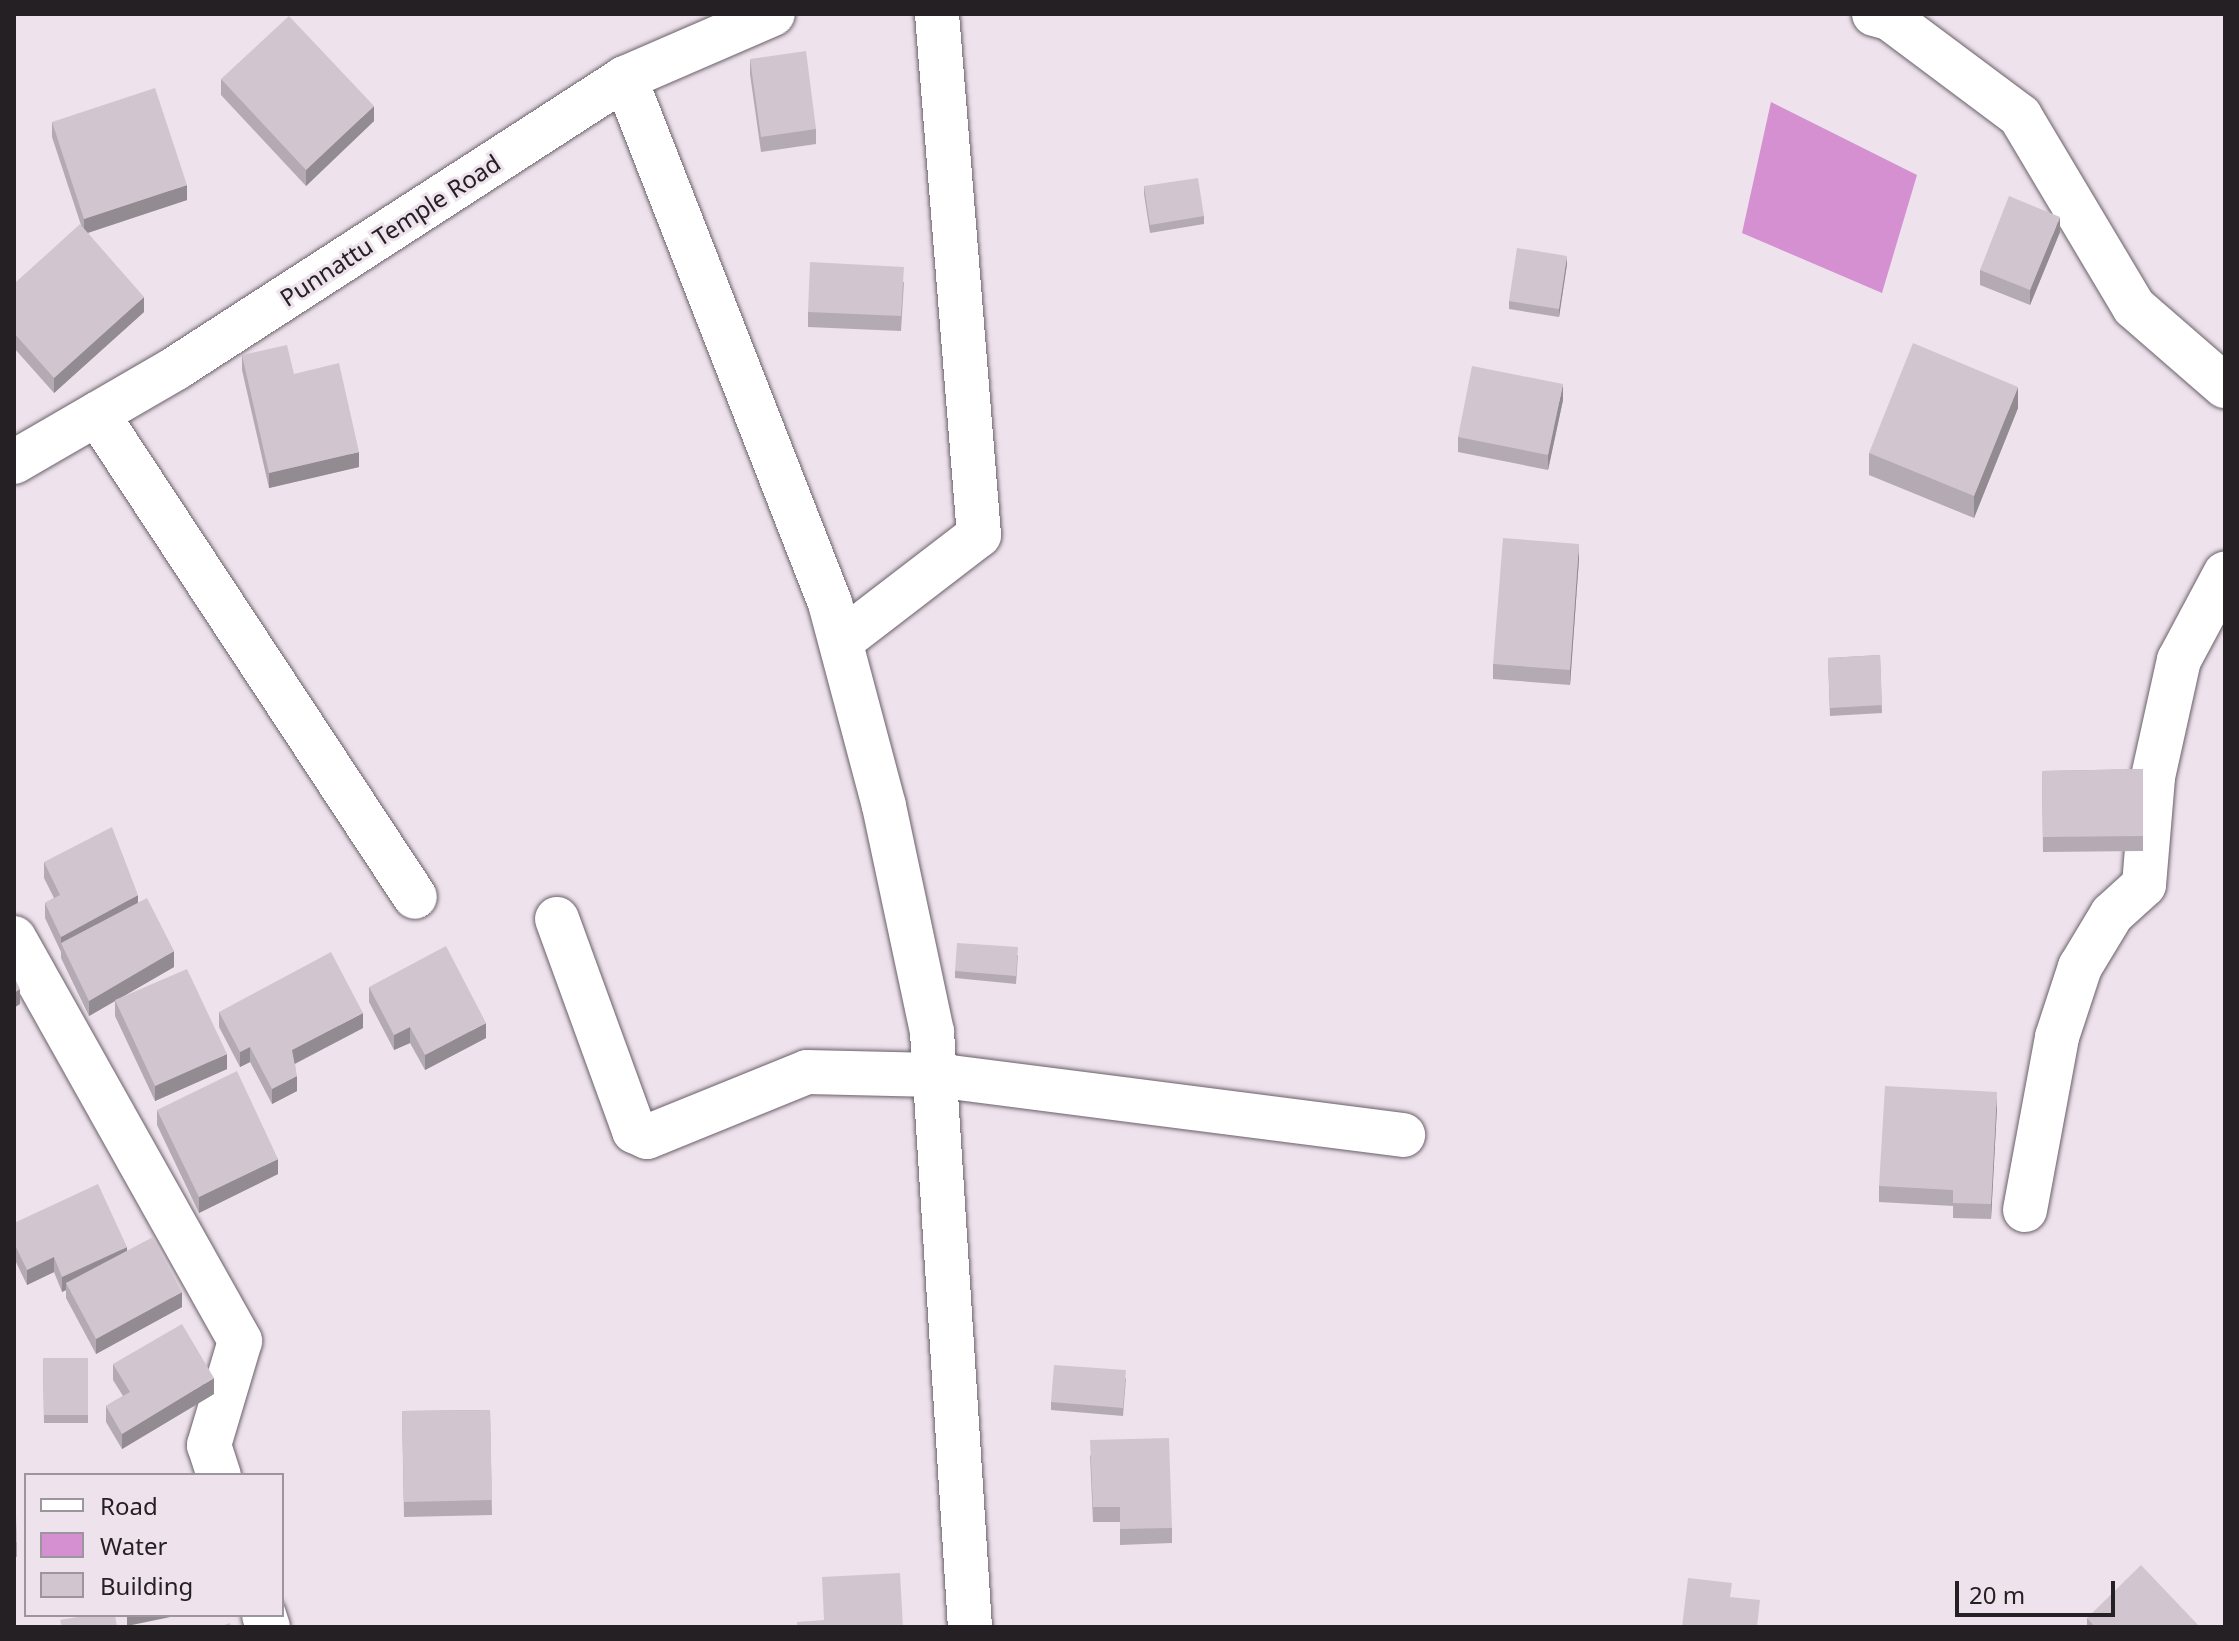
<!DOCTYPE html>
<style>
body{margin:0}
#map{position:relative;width:2239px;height:1641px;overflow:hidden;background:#eee3ed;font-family:"Noto Sans",sans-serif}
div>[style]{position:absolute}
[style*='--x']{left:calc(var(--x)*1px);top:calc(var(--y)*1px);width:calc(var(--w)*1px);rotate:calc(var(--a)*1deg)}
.water>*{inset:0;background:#d490d0}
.roads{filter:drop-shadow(0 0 2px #6a6069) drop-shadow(0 0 2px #6a6069)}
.street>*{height:44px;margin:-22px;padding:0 22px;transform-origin:22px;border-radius:22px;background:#fff}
.wall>*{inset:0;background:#b4aab3}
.shaded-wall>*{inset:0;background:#928b92}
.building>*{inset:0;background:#d1c6d0}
span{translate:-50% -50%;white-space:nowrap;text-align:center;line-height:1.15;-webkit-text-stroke:6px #eee3ed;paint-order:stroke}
.street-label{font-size:24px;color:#242024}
.frame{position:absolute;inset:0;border:16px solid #242024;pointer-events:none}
.legend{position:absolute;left:24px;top:1473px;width:260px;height:144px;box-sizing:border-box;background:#eee3ed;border:2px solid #9d959d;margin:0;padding:10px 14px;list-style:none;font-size:24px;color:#242024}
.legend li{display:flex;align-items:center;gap:16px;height:40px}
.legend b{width:40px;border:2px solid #9d959d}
.scale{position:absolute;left:1955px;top:1581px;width:160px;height:36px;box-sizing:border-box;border:4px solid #242024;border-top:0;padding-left:10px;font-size:24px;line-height:28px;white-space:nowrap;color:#242024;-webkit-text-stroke:6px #eee3ed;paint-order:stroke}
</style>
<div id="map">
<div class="water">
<div style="clip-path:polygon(1771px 102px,1917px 175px,1882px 293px,1742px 233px)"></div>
</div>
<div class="roads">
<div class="street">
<div style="--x:1874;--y:14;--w:16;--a:15"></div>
<div style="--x:1889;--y:18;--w:164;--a:36.8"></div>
<div style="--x:2020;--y:116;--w:222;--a:59.2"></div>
<div style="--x:2134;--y:307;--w:121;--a:41"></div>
<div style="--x:625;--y:78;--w:564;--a:68.67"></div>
<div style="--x:830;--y:603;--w:210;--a:75.1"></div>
<div style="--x:884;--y:806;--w:231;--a:78"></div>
<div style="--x:932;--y:1032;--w:596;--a:86.35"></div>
<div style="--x:97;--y:414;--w:578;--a:56.64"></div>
<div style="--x:14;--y:462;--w:187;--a:-30.1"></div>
<div style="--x:176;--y:368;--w:535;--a:-32.86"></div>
<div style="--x:625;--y:78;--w:161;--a:-23.4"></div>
<div style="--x:841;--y:641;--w:174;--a:-37.5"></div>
<div style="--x:979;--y:535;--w:523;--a:-94.61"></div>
<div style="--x:557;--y:919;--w:226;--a:70"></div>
<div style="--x:634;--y:1131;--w:14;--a:25"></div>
<div style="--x:647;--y:1137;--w:173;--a:-22.1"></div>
<div style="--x:807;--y:1072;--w:128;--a:1.3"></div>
<div style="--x:935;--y:1075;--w:472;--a:7.3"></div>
<div style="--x:14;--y:938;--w:462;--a:60.7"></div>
<div style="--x:240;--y:1341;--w:109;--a:106.6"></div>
<div style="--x:209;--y:1445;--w:32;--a:72"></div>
<div style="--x:2025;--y:1210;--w:176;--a:-79.5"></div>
<div style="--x:2057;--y:1037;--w:74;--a:-71.8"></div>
<div style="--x:2080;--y:967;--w:62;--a:-58.9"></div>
<div style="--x:2112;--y:914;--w:43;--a:-42.2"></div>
<div style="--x:2144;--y:885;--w:108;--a:-85.2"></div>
<div style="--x:2153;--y:777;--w:120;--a:-77.5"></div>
<div style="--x:2179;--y:660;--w:98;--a:-61.9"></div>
<div style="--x:264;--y:1615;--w:13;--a:72"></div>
</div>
</div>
<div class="wall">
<div style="clip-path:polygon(750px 59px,816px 129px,816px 144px,761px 152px,750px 74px)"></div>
<div style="clip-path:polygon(221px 79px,374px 121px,306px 186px,221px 95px)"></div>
<div style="clip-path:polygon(52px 122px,187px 200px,88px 233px,144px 312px,54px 393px,14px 348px,14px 284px,81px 225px,52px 137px)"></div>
<div style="clip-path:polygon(1144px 186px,1204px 216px,1204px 224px,1150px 233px,1144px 194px)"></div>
<div style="clip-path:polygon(2060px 232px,2030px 305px,1980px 285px,1980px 270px)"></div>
<div style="clip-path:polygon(1567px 264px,1559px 317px,1509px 309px,1509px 301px)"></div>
<div style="clip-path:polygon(904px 282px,901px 331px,808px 327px,808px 312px)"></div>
<div style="clip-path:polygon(242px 355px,294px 374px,359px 467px,269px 488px,242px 370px)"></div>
<div style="clip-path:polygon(1563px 400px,1548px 470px,1458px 452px,1458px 437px)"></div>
<div style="clip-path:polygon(2018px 408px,1974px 518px,1869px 475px,1869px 453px)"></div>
<div style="clip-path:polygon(1579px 559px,1570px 685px,1493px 679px,1493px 664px)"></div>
<div style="clip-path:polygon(1880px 655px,1882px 713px,1830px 716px,1828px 658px)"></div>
<div style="clip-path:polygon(2143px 769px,2143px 851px,2043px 852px,2042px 771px)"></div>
<div style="clip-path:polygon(44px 862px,138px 903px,174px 967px,117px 1000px,227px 1069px,155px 1101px,115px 1016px,115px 1001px,89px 1016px,61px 958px,61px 952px,45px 918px,45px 903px,54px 898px,44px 878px)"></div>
<div style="clip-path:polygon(1018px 955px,1016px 984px,955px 978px,955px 971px)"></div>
<div style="clip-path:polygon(369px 987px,486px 1038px,425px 1070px,410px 1043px,394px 1050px,369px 1002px)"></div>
<div style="clip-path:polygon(219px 1012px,363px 1028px,295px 1064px,297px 1091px,272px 1104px,250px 1062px,240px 1067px,219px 1027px)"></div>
<div style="clip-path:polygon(1997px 1107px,1991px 1219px,1953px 1218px,1953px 1206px,1879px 1202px,1879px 1186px)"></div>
<div style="clip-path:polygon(157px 1110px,278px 1174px,199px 1213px,157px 1125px)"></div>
<div style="clip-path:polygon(14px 1223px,127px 1251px,182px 1307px,96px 1354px,66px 1298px,66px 1290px,62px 1292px,54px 1272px,27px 1285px,14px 1258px)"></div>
<div style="clip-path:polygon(43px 1358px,88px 1358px,88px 1423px,44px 1423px)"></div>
<div style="clip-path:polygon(113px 1364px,214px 1394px,122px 1449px,106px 1422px,106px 1406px,123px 1396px,113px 1380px)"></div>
<div style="clip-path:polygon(1126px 1378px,1123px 1416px,1051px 1410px,1051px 1402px)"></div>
<div style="clip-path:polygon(490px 1410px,492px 1515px,404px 1517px,402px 1411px)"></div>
<div style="clip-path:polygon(1090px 1455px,1172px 1528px,1172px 1543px,1120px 1545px,1120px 1522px,1093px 1522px)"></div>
<div style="clip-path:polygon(14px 1483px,17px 1542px,17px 1557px,14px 1557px)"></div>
<div style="clip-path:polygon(2087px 1618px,2200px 1627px,2087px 1627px)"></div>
</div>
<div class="shaded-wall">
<div style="clip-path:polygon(374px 106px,374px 121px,306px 186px,306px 170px)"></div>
<div style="clip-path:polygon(187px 185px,187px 200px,84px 234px,84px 219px)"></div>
<div style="clip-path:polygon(2060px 217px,2060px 232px,2030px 305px,2030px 290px)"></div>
<div style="clip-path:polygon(1567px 256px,1567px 264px,1559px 317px,1559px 309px)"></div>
<div style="clip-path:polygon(144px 297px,144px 312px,54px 393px,54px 378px)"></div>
<div style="clip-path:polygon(1563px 384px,1563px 400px,1548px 470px,1548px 455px)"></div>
<div style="clip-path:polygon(2018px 387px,2018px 408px,1974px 518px,1974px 496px)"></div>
<div style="clip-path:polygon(359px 452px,359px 467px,269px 488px,269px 473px)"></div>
<div style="clip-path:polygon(1579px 544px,1579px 559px,1570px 685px,1570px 670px)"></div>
<div style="clip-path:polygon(138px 895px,138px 910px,61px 944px,61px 937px)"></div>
<div style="clip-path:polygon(174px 951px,174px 967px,89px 1016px,89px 1001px)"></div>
<div style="clip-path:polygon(20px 989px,20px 1004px,14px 1008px,14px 993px)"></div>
<div style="clip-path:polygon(363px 1013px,363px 1028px,292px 1065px,292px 1050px)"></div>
<div style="clip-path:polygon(486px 1023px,486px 1038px,425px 1070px,425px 1055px)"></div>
<div style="clip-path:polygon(410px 1027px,410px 1043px,394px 1050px,394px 1035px)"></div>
<div style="clip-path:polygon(250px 1047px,250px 1062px,240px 1067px,240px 1052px)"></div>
<div style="clip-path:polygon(227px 1054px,227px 1069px,155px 1101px,155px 1086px)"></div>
<div style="clip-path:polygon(297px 1076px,297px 1091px,272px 1104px,272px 1089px)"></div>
<div style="clip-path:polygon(1997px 1092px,1997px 1107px,1991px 1219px,1991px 1204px)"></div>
<div style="clip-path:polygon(278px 1159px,278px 1174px,199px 1213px,199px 1197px)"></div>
<div style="clip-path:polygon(127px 1247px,127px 1262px,66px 1283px,66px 1290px,62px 1292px,62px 1277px)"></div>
<div style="clip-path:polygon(54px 1257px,54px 1272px,27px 1285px,27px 1270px)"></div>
<div style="clip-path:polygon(182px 1292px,182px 1307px,96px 1354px,96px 1339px)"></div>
<div style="clip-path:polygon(214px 1378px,214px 1394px,122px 1449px,122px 1434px)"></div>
<div style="clip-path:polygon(127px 1615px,180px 1615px,127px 1626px)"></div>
</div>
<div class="building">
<div style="clip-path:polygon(289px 16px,374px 106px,306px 170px,221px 79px)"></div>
<div style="clip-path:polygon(806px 51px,816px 129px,761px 137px,750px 59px)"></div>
<div style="clip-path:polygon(155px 88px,187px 185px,84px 219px,52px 122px)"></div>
<div style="clip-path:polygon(1198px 178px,1204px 216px,1150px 225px,1144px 186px)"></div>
<div style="clip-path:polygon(2009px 196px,2060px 217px,2030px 290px,1980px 270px)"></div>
<div style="clip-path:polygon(80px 224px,144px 297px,54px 378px,14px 333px,14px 284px)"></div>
<div style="clip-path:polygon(1517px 248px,1567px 256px,1559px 309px,1509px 301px)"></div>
<div style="clip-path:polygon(810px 262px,904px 267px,901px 316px,808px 312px)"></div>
<div style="clip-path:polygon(1913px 343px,2018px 387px,1974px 496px,1869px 453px)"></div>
<div style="clip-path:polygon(287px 345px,294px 374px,339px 363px,359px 452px,269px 473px,242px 355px)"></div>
<div style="clip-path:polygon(1472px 366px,1563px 384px,1548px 455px,1458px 437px)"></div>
<div style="clip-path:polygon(1503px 538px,1579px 544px,1570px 670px,1493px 664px)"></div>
<div style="clip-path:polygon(1880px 655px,1882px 705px,1830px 708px,1828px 658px)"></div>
<div style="clip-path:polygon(2143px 769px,2143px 836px,2043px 837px,2042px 771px)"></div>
<div style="clip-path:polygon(112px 827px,138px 895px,61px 937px,45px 903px,60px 895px,44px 862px)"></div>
<div style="clip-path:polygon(147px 898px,174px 951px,89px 1001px,61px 943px)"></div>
<div style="clip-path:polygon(957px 943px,1018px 947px,1016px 976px,955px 971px)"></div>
<div style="clip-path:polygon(446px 946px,486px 1023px,425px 1055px,410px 1027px,394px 1035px,369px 987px)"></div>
<div style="clip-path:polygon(331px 952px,363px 1013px,292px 1050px,297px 1076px,272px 1089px,250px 1047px,240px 1052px,219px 1012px)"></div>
<div style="clip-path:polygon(187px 969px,227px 1054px,155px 1086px,115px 1000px)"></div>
<div style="clip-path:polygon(14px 977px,20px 989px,14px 993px)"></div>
<div style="clip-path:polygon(237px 1071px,278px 1159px,199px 1197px,157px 1110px)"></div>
<div style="clip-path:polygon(1885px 1086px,1997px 1092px,1991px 1204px,1953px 1203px,1953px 1190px,1879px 1186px)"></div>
<div style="clip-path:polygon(98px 1184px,127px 1247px,62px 1277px,54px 1257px,27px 1270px,14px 1243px,14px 1223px)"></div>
<div style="clip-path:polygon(153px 1237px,182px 1292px,96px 1339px,66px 1283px)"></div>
<div style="clip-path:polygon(182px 1324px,214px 1378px,122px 1434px,106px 1406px,130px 1392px,113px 1364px)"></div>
<div style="clip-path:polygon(43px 1358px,88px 1358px,88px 1415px,44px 1415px)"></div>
<div style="clip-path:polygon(1054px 1365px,1126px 1370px,1123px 1408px,1051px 1402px)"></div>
<div style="clip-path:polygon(490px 1410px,492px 1500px,404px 1502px,402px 1411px)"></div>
<div style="clip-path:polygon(1169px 1438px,1172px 1528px,1120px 1529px,1120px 1507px,1093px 1507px,1090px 1440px)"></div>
<div style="clip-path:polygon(14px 1483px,15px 1483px,17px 1542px,14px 1542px)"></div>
<div style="clip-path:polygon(2141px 1565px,2200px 1627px,2095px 1627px,2087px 1618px)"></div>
<div style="clip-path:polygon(900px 1573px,903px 1627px,797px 1627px,797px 1622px,824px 1620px,822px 1577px)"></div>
<div style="clip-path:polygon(1688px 1578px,1732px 1583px,1730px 1597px,1760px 1600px,1757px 1627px,1682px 1627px)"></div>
<div style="clip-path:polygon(89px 1615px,115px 1615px,117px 1627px,62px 1627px,60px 1620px)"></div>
<div style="clip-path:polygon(230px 1623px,231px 1627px,218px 1627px)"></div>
</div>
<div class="street-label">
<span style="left:390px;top:230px;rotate:-33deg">Punnattu Temple Road</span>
</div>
<div class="frame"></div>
<ul class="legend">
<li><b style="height:10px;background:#fff"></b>Road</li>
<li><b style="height:22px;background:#d490d0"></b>Water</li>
<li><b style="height:22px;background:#d1c6d0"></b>Building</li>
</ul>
<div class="scale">20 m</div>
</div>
